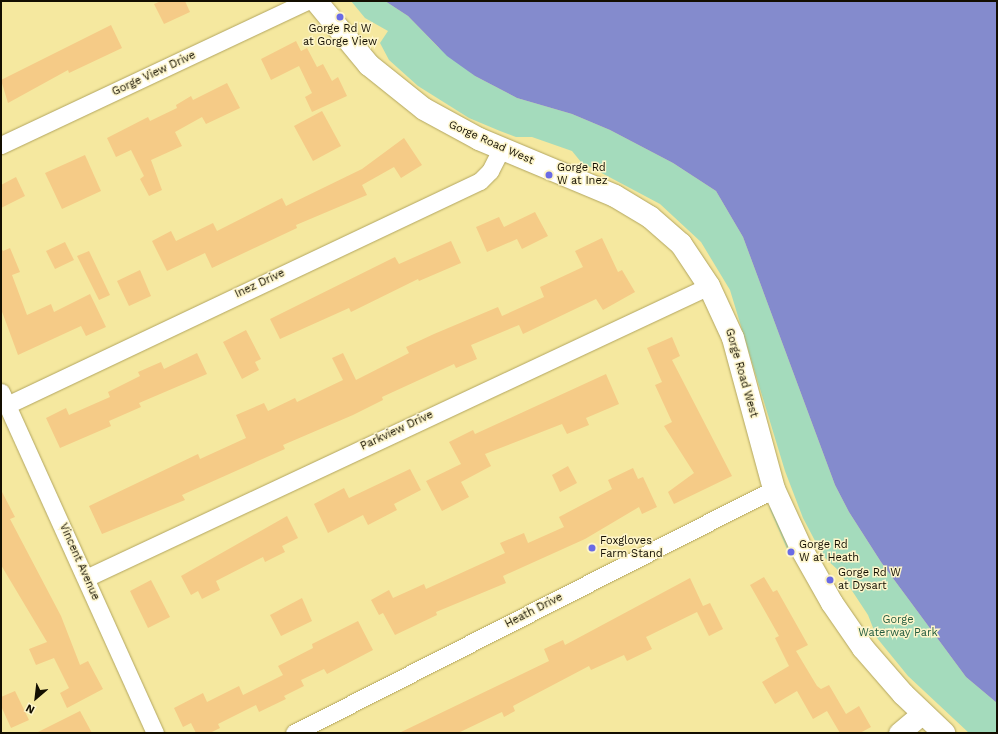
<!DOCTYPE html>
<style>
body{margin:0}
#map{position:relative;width:998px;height:734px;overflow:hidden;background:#f5e89f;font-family:"Work Sans",sans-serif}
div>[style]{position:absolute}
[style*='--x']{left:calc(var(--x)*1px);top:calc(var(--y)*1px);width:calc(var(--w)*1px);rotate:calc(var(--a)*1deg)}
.green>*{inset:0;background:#a4dbbc}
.water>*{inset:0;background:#848bcd}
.building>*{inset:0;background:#f5cb87}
.roads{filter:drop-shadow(0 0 1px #b2a55f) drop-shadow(0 0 1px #b2a55f)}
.minor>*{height:17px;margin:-8.5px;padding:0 8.5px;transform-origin:8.5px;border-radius:8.5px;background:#fff}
.tertiary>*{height:21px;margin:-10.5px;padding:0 10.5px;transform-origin:10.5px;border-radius:10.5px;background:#fff}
.secondary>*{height:22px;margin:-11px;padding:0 11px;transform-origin:11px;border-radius:11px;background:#fff}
.dots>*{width:11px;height:11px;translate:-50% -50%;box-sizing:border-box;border:2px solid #fdf5ca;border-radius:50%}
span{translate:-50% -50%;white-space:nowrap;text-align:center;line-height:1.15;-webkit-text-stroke:3px #fdf5ca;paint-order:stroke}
.poi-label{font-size:11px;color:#130e00}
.left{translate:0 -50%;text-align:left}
.street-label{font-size:11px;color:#130e00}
.park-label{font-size:11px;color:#235c3f}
.frame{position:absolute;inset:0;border:2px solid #130e00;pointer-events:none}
.north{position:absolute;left:16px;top:678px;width:40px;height:40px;-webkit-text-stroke:3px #fdf5ca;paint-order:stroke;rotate:208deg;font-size:11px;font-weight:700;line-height:16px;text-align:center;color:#130e00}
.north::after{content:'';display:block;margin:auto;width:14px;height:18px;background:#130e00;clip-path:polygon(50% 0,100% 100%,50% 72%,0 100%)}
</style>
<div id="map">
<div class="green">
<div style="clip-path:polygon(351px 1px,385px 1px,408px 16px,438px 47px,475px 76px,517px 98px,572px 114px,610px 130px,673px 163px,716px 191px,743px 237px,835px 485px,849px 512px,881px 562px,966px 677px,997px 703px,997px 733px,969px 733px,908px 676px,877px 638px,868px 615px,839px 571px,823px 556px,803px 518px,785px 471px,730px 290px,701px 242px,660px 204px,581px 162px,572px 151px,532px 137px,516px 137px,500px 131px,469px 118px,418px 86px,389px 60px,380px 43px,388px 31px,365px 18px)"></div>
<div style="clip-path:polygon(769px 507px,774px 511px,792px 550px,788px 551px)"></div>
</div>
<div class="water">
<div style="clip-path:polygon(385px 1px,997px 1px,997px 703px,966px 677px,881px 562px,849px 512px,835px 485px,743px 237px,716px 191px,673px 163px,610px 130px,572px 114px,517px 98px,475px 76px,447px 56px,408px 16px)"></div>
</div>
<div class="building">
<div style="clip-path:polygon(161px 1px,185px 1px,190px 12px,164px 24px,154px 4px)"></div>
<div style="clip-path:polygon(111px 25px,122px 48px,69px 73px,68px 70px,8px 103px,1px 80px)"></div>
<div style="clip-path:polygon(296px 41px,301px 51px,307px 48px,317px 67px,323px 64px,332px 81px,338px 77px,347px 96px,312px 112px,305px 97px,312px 93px,299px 66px,271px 80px,261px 59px)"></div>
<div style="clip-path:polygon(227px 83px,240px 108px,206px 124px,202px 117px,175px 132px,182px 146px,151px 160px,162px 190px,149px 196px,140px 179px,144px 176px,131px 150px,116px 157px,107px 138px,148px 117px,150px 121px,177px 108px,176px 105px,191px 96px,193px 100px)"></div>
<div style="clip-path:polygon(322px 111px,341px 146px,313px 161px,294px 126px)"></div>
<div style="clip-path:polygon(404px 138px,422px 165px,401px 178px,394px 167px,362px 185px,367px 195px,296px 225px,297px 228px,212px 268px,205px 253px,167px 271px,152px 241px,171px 231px,176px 241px,213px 223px,217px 231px,282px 198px,286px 206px,362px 169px)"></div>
<div style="clip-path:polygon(85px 155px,101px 191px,62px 209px,45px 173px)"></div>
<div style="clip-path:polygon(16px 177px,25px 196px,1px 208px,1px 185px)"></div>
<div style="clip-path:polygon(535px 212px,548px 236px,522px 249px,517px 239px,487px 252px,476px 227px,499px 217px,504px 227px)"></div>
<div style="clip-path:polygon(602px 238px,618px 272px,622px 270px,635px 292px,603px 310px,596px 299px,523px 334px,519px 325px,471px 345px,477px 359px,456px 368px,454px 364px,382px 397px,383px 400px,353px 415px,283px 445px,285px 449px,182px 495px,185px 500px,102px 534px,89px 506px,198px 454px,200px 459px,246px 438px,236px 415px,264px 403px,268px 411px,295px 398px,297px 402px,343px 380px,332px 358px,343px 353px,356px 380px,409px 353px,406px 347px,434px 334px,498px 307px,502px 316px,544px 297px,540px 287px,583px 267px,575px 251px)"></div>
<div style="clip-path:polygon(451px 241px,461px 263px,419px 281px,418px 279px,351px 312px,349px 308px,280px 339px,270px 319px,395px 257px,399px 264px)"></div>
<div style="clip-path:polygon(65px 242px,74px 260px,55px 269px,46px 251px)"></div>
<div style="clip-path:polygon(1px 248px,3px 251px,10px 248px,20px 272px,12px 275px,27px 315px,51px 304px,54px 312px,90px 294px,106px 327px,86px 336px,81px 326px,18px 355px,1px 309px)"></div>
<div style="clip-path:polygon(89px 251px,110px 295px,99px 300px,77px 256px)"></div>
<div style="clip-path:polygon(140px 270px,151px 296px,129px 306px,117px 281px)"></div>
<div style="clip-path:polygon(246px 330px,261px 359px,255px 362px,259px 370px,242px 379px,223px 342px)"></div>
<div style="clip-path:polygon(672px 337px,680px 356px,672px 360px,732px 476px,674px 504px,668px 492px,694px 473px,664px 426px,672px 422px,655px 385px,662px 382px,647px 348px)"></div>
<div style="clip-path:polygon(197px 353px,207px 374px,139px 403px,141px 407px,109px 421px,111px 426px,60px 448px,46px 418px,66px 408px,69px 415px,110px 397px,108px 392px,140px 376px,138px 372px,161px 362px,164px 369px)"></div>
<div style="clip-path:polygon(606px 374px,619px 404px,586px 418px,589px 425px,567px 434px,562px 424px,485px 454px,491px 466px,461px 482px,469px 497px,442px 511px,426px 481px,461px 464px,449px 442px,473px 430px,475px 434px)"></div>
<div style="clip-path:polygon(568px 466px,577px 483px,560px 492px,552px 475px)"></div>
<div style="clip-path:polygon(633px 468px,638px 479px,643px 477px,657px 507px,642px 514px,639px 507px,585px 539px,503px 576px,506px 583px,436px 612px,437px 615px,395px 635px,383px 613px,379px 615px,371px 600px,389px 590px,393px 598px,424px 584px,426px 589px,505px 553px,500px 543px,524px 533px,528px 543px,564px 527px,559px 517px,612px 489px,608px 480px)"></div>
<div style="clip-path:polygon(410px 469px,421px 490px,394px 504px,397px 510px,368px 525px,363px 515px,328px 533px,314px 504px,344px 488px,349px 498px)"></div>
<div style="clip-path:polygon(1px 490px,15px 517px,10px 519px,61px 616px,80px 665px,88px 661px,103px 689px,67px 708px,60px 693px,69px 688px,54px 658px,36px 665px,29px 649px,47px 642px,1px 565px)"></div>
<div style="clip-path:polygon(287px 516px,298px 538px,282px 546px,285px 552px,265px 562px,263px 557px,216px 581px,220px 590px,202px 599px,198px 591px,191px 595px,181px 576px)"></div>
<div style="clip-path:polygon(764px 577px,773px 592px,777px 590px,808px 645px,796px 651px,817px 686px,821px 689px,829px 685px,846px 714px,859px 706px,871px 727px,860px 733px,840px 733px,827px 711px,813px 719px,797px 691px,775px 704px,762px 682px,789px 666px,775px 638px,779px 636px,750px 585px)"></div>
<div style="clip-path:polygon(690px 578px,703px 606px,710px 603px,723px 629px,709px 636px,697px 612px,646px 637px,652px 649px,627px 661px,624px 655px,591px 670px,589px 666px,513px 706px,515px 711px,504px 717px,502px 712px,458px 733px,399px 733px,549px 661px,544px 649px,563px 640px,565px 645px)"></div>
<div style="clip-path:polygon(151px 580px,170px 617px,148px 628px,130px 591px)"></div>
<div style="clip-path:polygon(302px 598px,312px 621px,281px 636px,270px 615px)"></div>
<div style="clip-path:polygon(358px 621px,373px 650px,327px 674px,324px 669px,301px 680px,304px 686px,284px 696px,286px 699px,259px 712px,256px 705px,218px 724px,220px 728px,210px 733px,196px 733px,191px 723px,183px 727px,174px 708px,203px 693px,207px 702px,239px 686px,243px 695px,283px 675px,278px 666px,313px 648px,312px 644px)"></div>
<div style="clip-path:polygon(15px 691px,29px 720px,11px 728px,1px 706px,1px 697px)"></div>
<div style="clip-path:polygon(80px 711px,92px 733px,36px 733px)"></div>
</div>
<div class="roads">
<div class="minor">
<div style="--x:1;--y:145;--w:338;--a:-25.2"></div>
<div style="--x:1;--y:392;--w:374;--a:65.7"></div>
<div style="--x:7;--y:405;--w:523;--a:-25.34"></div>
<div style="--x:480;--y:181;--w:14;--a:-45"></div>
<div style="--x:490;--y:171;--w:25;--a:-63"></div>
<div style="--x:86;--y:578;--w:688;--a:-25.11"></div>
<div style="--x:294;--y:733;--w:538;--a:-26.95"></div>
</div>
<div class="tertiary">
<div style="--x:899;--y:733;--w:31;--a:-40"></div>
</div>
<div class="secondary">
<div style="--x:316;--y:1;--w:83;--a:50.4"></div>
<div style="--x:369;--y:65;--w:70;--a:38.7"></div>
<div style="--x:424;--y:109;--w:63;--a:28.6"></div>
<div style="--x:479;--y:139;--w:147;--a:22.7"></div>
<div style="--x:615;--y:196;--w:41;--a:31"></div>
<div style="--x:650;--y:217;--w:41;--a:41.1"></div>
<div style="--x:681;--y:244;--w:50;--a:56.3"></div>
<div style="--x:709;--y:286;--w:57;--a:65.2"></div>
<div style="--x:733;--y:338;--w:156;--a:74.8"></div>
<div style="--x:774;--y:489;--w:65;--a:65.4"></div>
<div style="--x:801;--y:548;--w:63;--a:60.6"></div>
<div style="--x:832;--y:603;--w:55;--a:55.4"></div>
<div style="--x:863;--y:648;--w:61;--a:49"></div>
<div style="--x:903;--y:694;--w:57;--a:43.6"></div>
</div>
</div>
<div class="dots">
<div style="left:340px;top:17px;background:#6a6be5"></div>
<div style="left:549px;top:175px;background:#6a6be5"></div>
<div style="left:592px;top:548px;background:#6a6be5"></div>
<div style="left:791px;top:552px;background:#6a6be5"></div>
<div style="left:830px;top:580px;background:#6a6be5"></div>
</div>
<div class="poi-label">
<span style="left:340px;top:36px">Gorge Rd W<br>at Gorge View</span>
<span class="left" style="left:557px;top:175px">Gorge Rd<br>W at Inez</span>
<span class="left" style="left:600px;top:548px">Foxgloves<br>Farm Stand</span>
<span class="left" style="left:799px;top:552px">Gorge Rd<br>W at Heath</span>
<span class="left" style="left:838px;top:580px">Gorge Rd W<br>at Dysart</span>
</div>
<div class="street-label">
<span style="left:154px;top:74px;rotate:-25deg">Gorge View Drive</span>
<span style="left:491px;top:143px;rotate:24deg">Gorge Road West</span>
<span style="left:260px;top:284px;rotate:-25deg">Inez Drive</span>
<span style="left:741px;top:373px;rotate:74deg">Gorge Road West</span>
<span style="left:397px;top:431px;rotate:-25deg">Parkview Drive</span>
<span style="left:79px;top:562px;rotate:66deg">Vincent Avenue</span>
<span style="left:534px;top:611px;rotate:-27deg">Heath Drive</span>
</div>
<div class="park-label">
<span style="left:898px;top:627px">Gorge<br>Waterway Park</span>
</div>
<div class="frame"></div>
<div class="north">N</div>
</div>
